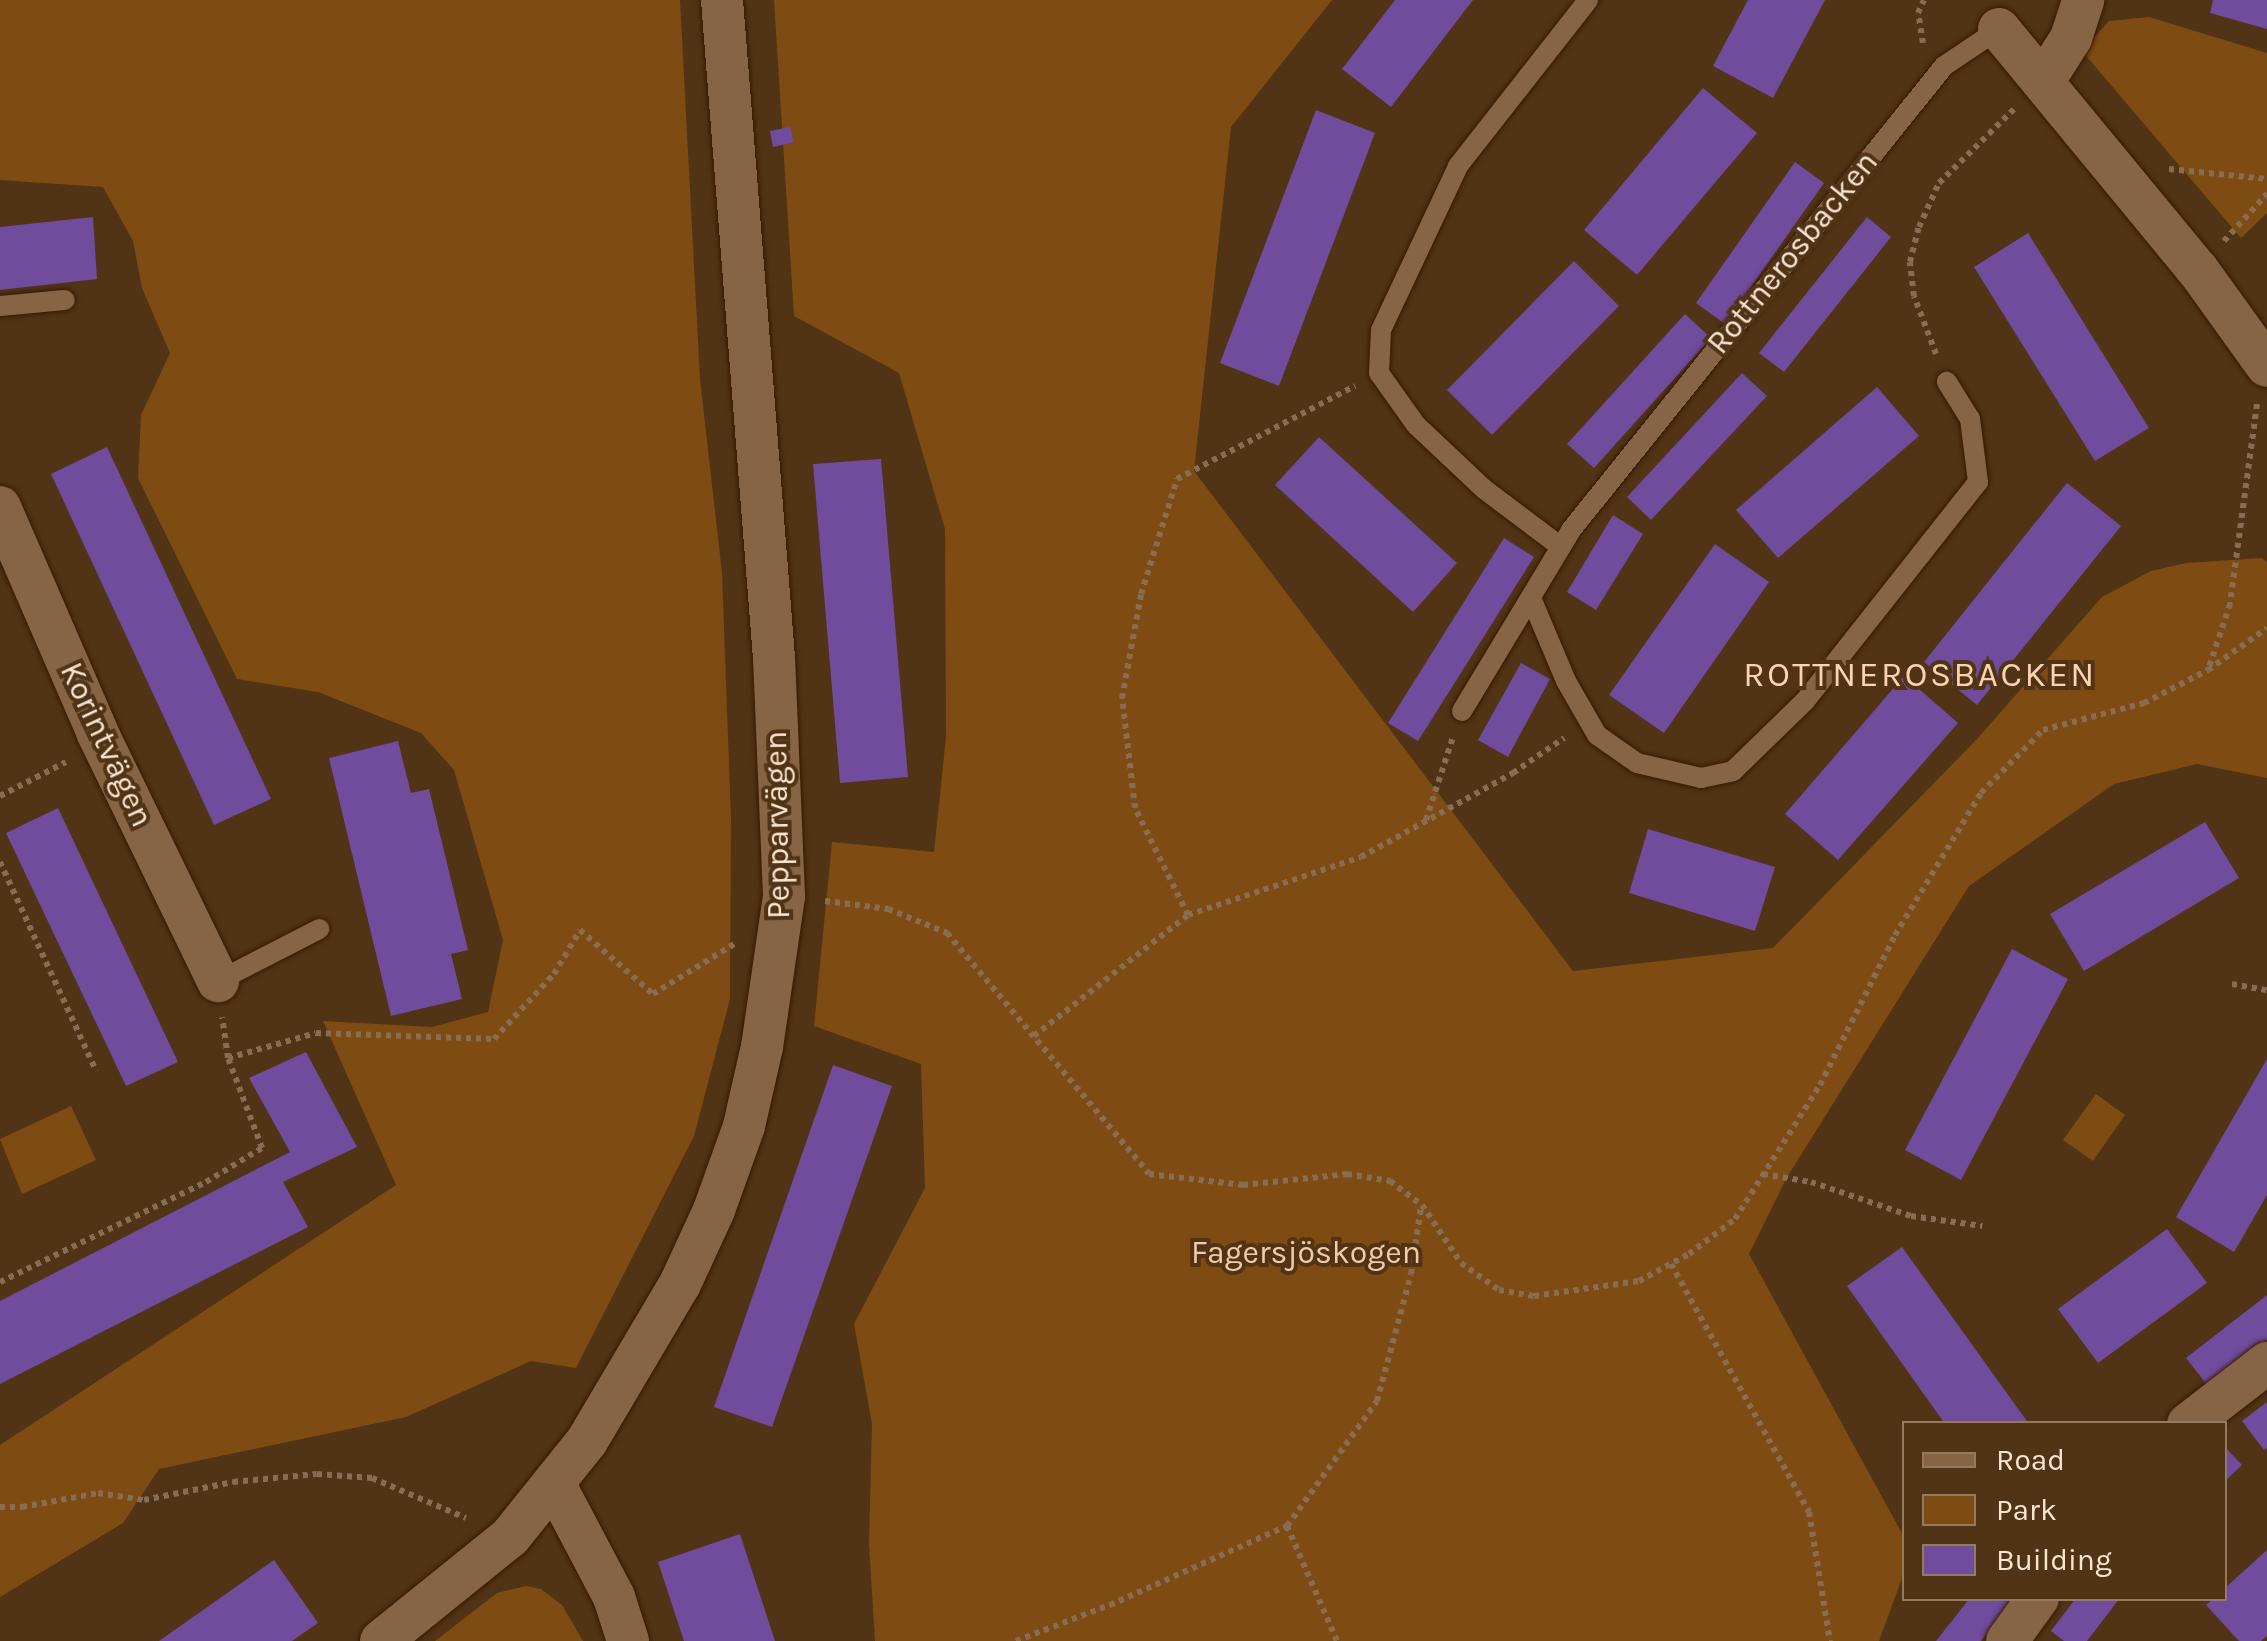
<!DOCTYPE html>
<meta charset="utf-8">
<style>
body{margin:0}
#map{position:relative;width:2267px;height:1641px;overflow:hidden;background:#513315;font-family:Karla,sans-serif}
div>[style]{position:absolute}
[style*='--x']{left:calc(var(--x)*1px);top:calc(var(--y)*1px);width:calc(var(--w)*1px);rotate:calc(var(--a)*1deg)}
.green>*{inset:0;background:#7e4c12}
.building>*{inset:0;background:#714b9c}
.path>*{height:6px;margin-top:-3px;transform-origin:0;background:repeating-linear-gradient(90deg,#876d53 0 5px,transparent 0 10px)}
.roads{filter:drop-shadow(0 0 2px #361a00) drop-shadow(0 0 2px #361a00)}
.service>*{height:20px;margin:-10px;padding:0 10px;transform-origin:10px;border-radius:10px;background:#866546}
.minor>*{height:42px;margin:-21px;padding:0 21px;transform-origin:21px;border-radius:21px;background:#866546}
span{translate:-50% -50%;white-space:nowrap;text-align:center;line-height:1.15;-webkit-text-stroke:8px #513315;paint-order:stroke}
.street-label{font-size:32px;color:#f9e5d4}
.park-label{font-size:32px;color:#f2cba8}
.neighbourhood-label{font-size:35px;color:#fad4b2;letter-spacing:2.5px}
.legend{position:absolute;left:1902px;top:1421px;width:325px;height:180px;box-sizing:border-box;background:#513315;border:2px solid #947a61;margin:0;padding:12px 18px;list-style:none;font-size:30px;color:#f9e5d4}
.legend li{display:flex;align-items:center;gap:20px;height:50px}
.legend b{width:50px;border:2px solid #947a61}
</style>
<div id="map">
<div class="green">
<div style="clip-path:polygon(0 0,680px 0,700px 379px,722px 573px,731px 817px,730px 999px,694px 1136px,576px 1368px,531px 1361px,406px 1417px,159px 1469px,123px 1523px,0 1597px,0 1445px,396px 1185px,323px 1021px,432px 1027px,488px 1012px,503px 940px,454px 770px,421px 733px,318px 692px,237px 679px,138px 478px,141px 415px,170px 353px,142px 288px,133px 241px,103px 187px,0 180px)"></div>
<div style="clip-path:polygon(774px 0,1332px 0,1231px 127px,1194px 471px,1573px 971px,1773px 948px,1977px 739px,2102px 597px,2151px 571px,2186px 563px,2262px 558px,2267px 562px,2267px 778px,2197px 764px,2114px 784px,1969px 886px,1786px 1179px,1749px 1254px,1904px 1537px,1904px 1573px,1879px 1641px,875px 1641px,869px 1544px,872px 1424px,854px 1324px,925px 1188px,921px 1064px,814px 1026px,832px 842px,934px 852px,946px 737px,945px 529px,899px 373px,794px 316px)"></div>
<div style="clip-path:polygon(2149px 17px,2267px 53px,2267px 213px,2241px 238px,2082px 51px,2109px 21px)"></div>
<div style="clip-path:polygon(2096px 1094px,2125px 1115px,2093px 1161px,2063px 1140px)"></div>
<div style="clip-path:polygon(71px 1106px,96px 1160px,22px 1194px,0 1139px)"></div>
<div style="clip-path:polygon(526px 1586px,541px 1589px,562px 1605px,583px 1641px,435px 1641px,497px 1593px)"></div>
</div>
<div class="building">
<div style="clip-path:polygon(1395px 0,1473px 0,1391px 107px,1342px 69px)"></div>
<div style="clip-path:polygon(1748px 0,1825px 0,1773px 98px,1713px 66px)"></div>
<div style="clip-path:polygon(2213px 0,2267px 0,2267px 29px,2210px 13px)"></div>
<div style="clip-path:polygon(1703px 88px,1757px 133px,1637px 275px,1584px 230px)"></div>
<div style="clip-path:polygon(1316px 110px,1375px 133px,1279px 386px,1220px 363px)"></div>
<div style="clip-path:polygon(790px 127px,794px 142px,773px 147px,770px 131px)"></div>
<div style="clip-path:polygon(1795px 162px,1824px 183px,1725px 324px,1696px 303px)"></div>
<div style="clip-path:polygon(93px 217px,97px 279px,0 290px,0 227px)"></div>
<div style="clip-path:polygon(1867px 217px,1891px 237px,1784px 372px,1759px 353px)"></div>
<div style="clip-path:polygon(2028px 233px,2149px 428px,2095px 461px,1974px 267px)"></div>
<div style="clip-path:polygon(1574px 261px,1619px 306px,1492px 435px,1447px 390px)"></div>
<div style="clip-path:polygon(1685px 314px,1711px 338px,1594px 468px,1567px 444px)"></div>
<div style="clip-path:polygon(1742px 373px,1767px 396px,1651px 520px,1627px 497px)"></div>
<div style="clip-path:polygon(1877px 387px,1919px 436px,1778px 558px,1736px 510px)"></div>
<div style="clip-path:polygon(1319px 437px,1457px 563px,1413px 612px,1275px 485px)"></div>
<div style="clip-path:polygon(107px 447px,271px 799px,214px 825px,51px 474px)"></div>
<div style="clip-path:polygon(881px 459px,908px 777px,840px 783px,813px 464px)"></div>
<div style="clip-path:polygon(2067px 483px,2121px 526px,1977px 705px,1924px 662px)"></div>
<div style="clip-path:polygon(1613px 515px,1643px 534px,1596px 610px,1567px 592px)"></div>
<div style="clip-path:polygon(1504px 538px,1534px 557px,1418px 741px,1388px 723px)"></div>
<div style="clip-path:polygon(1715px 544px,1769px 582px,1664px 733px,1609px 695px)"></div>
<div style="clip-path:polygon(1521px 663px,1550px 679px,1508px 757px,1478px 740px)"></div>
<div style="clip-path:polygon(1904px 676px,1958px 723px,1838px 860px,1785px 814px)"></div>
<div style="clip-path:polygon(398px 741px,411px 793px,429px 789px,468px 950px,451px 954px,462px 999px,391px 1016px,329px 758px)"></div>
<div style="clip-path:polygon(58px 808px,178px 1062px,126px 1086px,6px 833px)"></div>
<div style="clip-path:polygon(2205px 822px,2239px 878px,2084px 971px,2050px 914px)"></div>
<div style="clip-path:polygon(1648px 829px,1775px 867px,1755px 931px,1629px 893px)"></div>
<div style="clip-path:polygon(2012px 949px,2068px 979px,1961px 1180px,1905px 1150px)"></div>
<div style="clip-path:polygon(306px 1052px,357px 1147px,283px 1182px,308px 1227px,0 1384px,0 1301px,290px 1152px,249px 1078px)"></div>
<div style="clip-path:polygon(2267px 1059px,2267px 1195px,2234px 1252px,2176px 1217px)"></div>
<div style="clip-path:polygon(833px 1065px,892px 1086px,772px 1427px,714px 1407px)"></div>
<div style="clip-path:polygon(2167px 1229px,2207px 1283px,2098px 1363px,2058px 1309px)"></div>
<div style="clip-path:polygon(1902px 1247px,2029px 1424px,1945px 1424px,1847px 1286px)"></div>
<div style="clip-path:polygon(2267px 1295px,2267px 1340px,2208px 1386px,2186px 1358px)"></div>
<div style="clip-path:polygon(2267px 1402px,2267px 1448px,2264px 1450px,2242px 1421px)"></div>
<div style="clip-path:polygon(2224px 1446px,2242px 1465px,2224px 1482px)"></div>
<div style="clip-path:polygon(740px 1534px,775px 1641px,684px 1641px,658px 1562px)"></div>
<div style="clip-path:polygon(2267px 1550px,2267px 1636px,2261px 1641px,2239px 1641px,2206px 1605px,2214px 1598px,2224px 1598px,2224px 1589px)"></div>
<div style="clip-path:polygon(274px 1560px,318px 1623px,292px 1641px,159px 1641px)"></div>
<div style="clip-path:polygon(1970px 1598px,2014px 1598px,1981px 1641px,1936px 1641px)"></div>
<div style="clip-path:polygon(2076px 1598px,2120px 1598px,2087px 1641px,2064px 1641px,2051px 1631px)"></div>
</div>
<div class="path">
<div style="--x:1923;--y:43;--w:30;--a:-99"></div>
<div style="--x:1918;--y:13;--w:14;--a:-65"></div>
<div style="--x:2169;--y:169;--w:99;--a:5.8"></div>
<div style="--x:2224;--y:241;--w:64;--a:-47.5"></div>
<div style="--x:1936;--y:354;--w:62;--a:-110.8"></div>
<div style="--x:1914;--y:296;--w:34;--a:-97"></div>
<div style="--x:1910;--y:262;--w:36;--a:-76"></div>
<div style="--x:1919;--y:227;--w:48;--a:-65.6"></div>
<div style="--x:1939;--y:183;--w:107;--a:-44.6"></div>
<div style="--x:2257;--y:404;--w:202;--a:97.7"></div>
<div style="--x:2230;--y:604;--w:70;--a:108.4"></div>
<div style="--x:2208;--y:670;--w:72;--a:-35.4"></div>
<div style="--x:0;--y:796;--w:74;--a:-27.3"></div>
<div style="--x:1426;--y:820;--w:87;--a:-72"></div>
<div style="--x:0;--y:862;--w:230;--a:65.3"></div>
<div style="--x:825;--y:901;--w:64;--a:7.2"></div>
<div style="--x:888;--y:909;--w:64;--a:22.1"></div>
<div style="--x:947;--y:933;--w:314;--a:50"></div>
<div style="--x:1149;--y:1174;--w:95;--a:6.7"></div>
<div style="--x:1243;--y:1185;--w:105;--a:-6"></div>
<div style="--x:1347;--y:1174;--w:44;--a:9.2"></div>
<div style="--x:1390;--y:1181;--w:40;--a:37"></div>
<div style="--x:1422;--y:1205;--w:70;--a:56.1"></div>
<div style="--x:1461;--y:1263;--w:47;--a:35.4"></div>
<div style="--x:1499;--y:1290;--w:36;--a:10"></div>
<div style="--x:1534;--y:1296;--w:106;--a:-8.1"></div>
<div style="--x:1639;--y:1281;--w:57;--a:-28.4"></div>
<div style="--x:1689;--y:1254;--w:58;--a:-37.3"></div>
<div style="--x:1735;--y:1219;--w:159;--a:-57.6"></div>
<div style="--x:1820;--y:1085;--w:168;--a:-63.4"></div>
<div style="--x:1895;--y:935;--w:166;--a:-58.8"></div>
<div style="--x:1981;--y:793;--w:88;--a:-45.5"></div>
<div style="--x:2043;--y:730;--w:105;--a:-15"></div>
<div style="--x:2144;--y:703;--w:72;--a:-27.3"></div>
<div style="--x:1188;--y:915;--w:182;--a:-18.5"></div>
<div style="--x:1361;--y:857;--w:174;--a:-28.9"></div>
<div style="--x:1513;--y:773;--w:62;--a:-34.5"></div>
<div style="--x:2232;--y:984;--w:36;--a:10"></div>
<div style="--x:1034;--y:1036;--w:196;--a:-38.2"></div>
<div style="--x:1188;--y:915;--w:119;--a:-116.4"></div>
<div style="--x:1135;--y:808;--w:111;--a:-96.7"></div>
<div style="--x:1122;--y:698;--w:106;--a:-79.6"></div>
<div style="--x:1141;--y:594;--w:121;--a:-72.6"></div>
<div style="--x:1177;--y:479;--w:201;--a:-27.6"></div>
<div style="--x:228;--y:1058;--w:91;--a:-15.9"></div>
<div style="--x:316;--y:1033;--w:178;--a:1.9"></div>
<div style="--x:494;--y:1039;--w:88;--a:-47.3"></div>
<div style="--x:554;--y:974;--w:51;--a:-59.4"></div>
<div style="--x:580;--y:930;--w:97;--a:41.2"></div>
<div style="--x:653;--y:994;--w:97;--a:-31.6"></div>
<div style="--x:1763;--y:1174;--w:49;--a:9.5"></div>
<div style="--x:1811;--y:1182;--w:106;--a:18.8"></div>
<div style="--x:1911;--y:1216;--w:72;--a:8"></div>
<div style="--x:1671;--y:1264;--w:284;--a:60.9"></div>
<div style="--x:1809;--y:1512;--w:131;--a:80.8"></div>
<div style="--x:0;--y:1282;--w:229;--a:-25.9"></div>
<div style="--x:206;--y:1182;--w:66;--a:-31.3"></div>
<div style="--x:262;--y:1148;--w:96;--a:-110.7"></div>
<div style="--x:228;--y:1058;--w:41;--a:-98.3"></div>
<div style="--x:0;--y:1507;--w:22;--a:0"></div>
<div style="--x:22;--y:1507;--w:77;--a:-10.4"></div>
<div style="--x:98;--y:1493;--w:47;--a:8.7"></div>
<div style="--x:144;--y:1500;--w:91;--a:-11.4"></div>
<div style="--x:233;--y:1482;--w:84;--a:-5.4"></div>
<div style="--x:317;--y:1474;--w:55;--a:4.2"></div>
<div style="--x:372;--y:1478;--w:102;--a:23.1"></div>
<div style="--x:1287;--y:1526;--w:125;--a:66.5"></div>
<div style="--x:1016;--y:1641;--w:101;--a:-21"></div>
<div style="--x:1110;--y:1605;--w:194;--a:-24.1"></div>
<div style="--x:1287;--y:1526;--w:154;--a:-54.2"></div>
<div style="--x:1377;--y:1401;--w:131;--a:-75"></div>
<div style="--x:1411;--y:1274;--w:68;--a:-81.5"></div>
</div>
<div class="roads">
<div class="service">
<div style="--x:0;--y:306;--w:65;--a:-5.3"></div>
<div style="--x:1561;--y:547;--w:96;--a:-143"></div>
<div style="--x:1484;--y:489;--w:93;--a:-136.7"></div>
<div style="--x:1416;--y:425;--w:64;--a:-125.4"></div>
<div style="--x:1379;--y:373;--w:43;--a:-87.3"></div>
<div style="--x:1381;--y:330;--w:181;--a:-64.8"></div>
<div style="--x:1458;--y:166;--w:211;--a:-51.9"></div>
<div style="--x:1531;--y:598;--w:90;--a:67.1"></div>
<div style="--x:1566;--y:681;--w:62;--a:60.1"></div>
<div style="--x:1597;--y:735;--w:49;--a:35"></div>
<div style="--x:1637;--y:763;--w:66;--a:13.2"></div>
<div style="--x:1701;--y:778;--w:33;--a:-12"></div>
<div style="--x:1733;--y:771;--w:100;--a:-44.2"></div>
<div style="--x:1805;--y:701;--w:279;--a:-51.7"></div>
<div style="--x:1978;--y:482;--w:64;--a:-97.2"></div>
<div style="--x:1970;--y:419;--w:44;--a:-121.9"></div>
<div style="--x:1462;--y:711;--w:211;--a:-58.9"></div>
<div style="--x:1571;--y:530;--w:595;--a:-51.2"></div>
<div style="--x:1944;--y:66;--w:66;--a:-33.9"></div>
<div style="--x:218;--y:981;--w:114;--a:-27.2"></div>
</div>
<div class="minor">
<div style="--x:1999;--y:29;--w:313;--a:50.5"></div>
<div style="--x:2198;--y:270;--w:118;--a:54.3"></div>
<div style="--x:2045;--y:79;--w:49;--a:-57.6"></div>
<div style="--x:2071;--y:38;--w:40;--a:-72"></div>
<div style="--x:0;--y:507;--w:247;--a:66.6"></div>
<div style="--x:98;--y:734;--w:275;--a:64.1"></div>
<div style="--x:2188;--y:1424;--w:100;--a:-37.7"></div>
<div style="--x:555;--y:1485;--w:127;--a:62.2"></div>
<div style="--x:614;--y:1597;--w:46;--a:72.3"></div>
<div style="--x:381;--y:1641;--w:166;--a:-38.9"></div>
<div style="--x:510;--y:1537;--w:123;--a:-51.3"></div>
<div style="--x:587;--y:1441;--w:182;--a:-59.4"></div>
<div style="--x:680;--y:1284;--w:81;--a:-65.3"></div>
<div style="--x:714;--y:1210;--w:89;--a:-70.3"></div>
<div style="--x:744;--y:1126;--w:81;--a:-77.2"></div>
<div style="--x:762;--y:1047;--w:153;--a:-81.7"></div>
<div style="--x:784;--y:896;--w:238;--a:-92.4"></div>
<div style="--x:774;--y:658;--w:660;--a:-94.52"></div>
<div style="--x:2007;--y:1641;--w:53;--a:-54.2"></div>
</div>
</div>
<div class="street-label">
<span style="left:1793px;top:253px;rotate:-51deg">Rottnerosbacken</span>
<span style="left:106px;top:745px;rotate:65deg">Korintvägen</span>
<span style="left:778px;top:825px;rotate:-91deg">Pepparvägen</span>
</div>
<div class="park-label">
<span style="left:1306px;top:1253px">Fagersjöskogen</span>
</div>
<div class="neighbourhood-label">
<span style="left:1920px;top:675px">ROTTNEROSBACKEN</span>
</div>
<ul class="legend">
<li><b style="height:12px;background:#866546"></b>Road</li>
<li><b style="height:28px;background:#7e4c12"></b>Park</li>
<li><b style="height:28px;background:#714b9c"></b>Building</li>
</ul>
</div>
